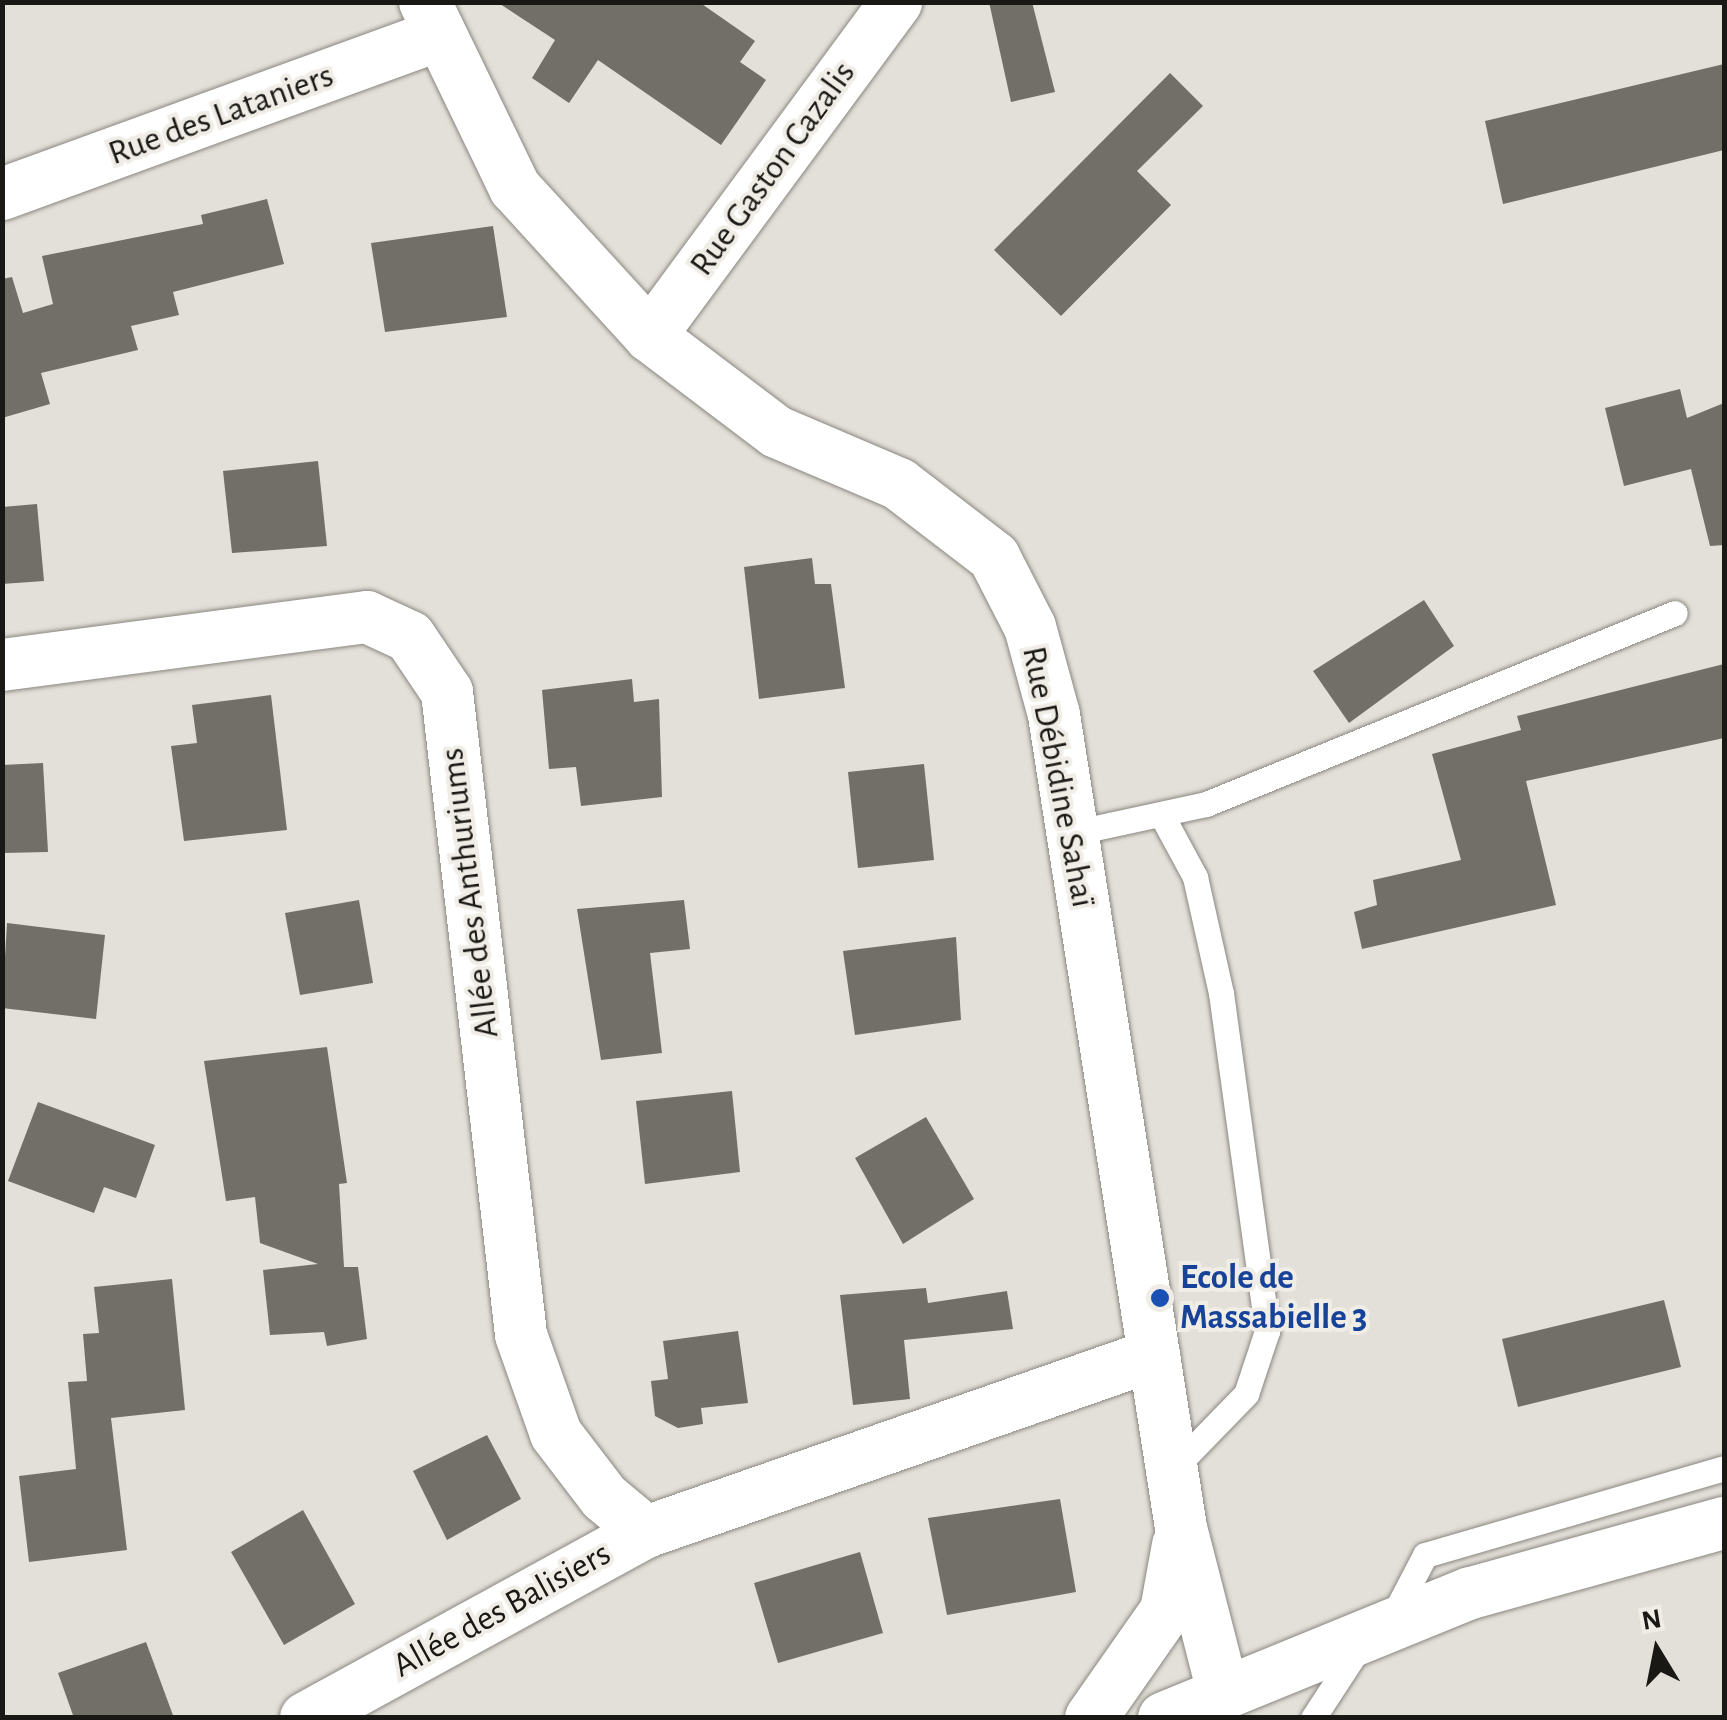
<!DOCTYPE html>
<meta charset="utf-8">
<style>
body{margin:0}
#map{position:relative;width:1727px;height:1720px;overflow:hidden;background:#e3e0d9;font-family:"Alegreya Sans",sans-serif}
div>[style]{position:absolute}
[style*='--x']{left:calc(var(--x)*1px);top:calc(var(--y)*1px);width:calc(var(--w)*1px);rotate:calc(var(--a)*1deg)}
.building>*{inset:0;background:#716f68}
.roads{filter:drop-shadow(0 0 2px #8a8780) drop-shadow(0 0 2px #8a8780)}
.service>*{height:25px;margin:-12.5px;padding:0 12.5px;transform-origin:12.5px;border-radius:12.5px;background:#fff}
.minor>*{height:52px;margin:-26px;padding:0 26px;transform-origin:26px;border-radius:26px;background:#fff}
.dots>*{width:28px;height:28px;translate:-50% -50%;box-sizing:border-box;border:5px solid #f0ede6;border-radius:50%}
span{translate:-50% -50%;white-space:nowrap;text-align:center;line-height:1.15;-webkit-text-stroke:8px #f0ede6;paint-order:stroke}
.street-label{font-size:35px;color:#191815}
.transit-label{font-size:35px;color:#164399;font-weight:700}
.left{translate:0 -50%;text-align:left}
.frame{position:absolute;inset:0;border:5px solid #191815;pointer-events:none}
.north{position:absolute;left:1607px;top:1600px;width:100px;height:100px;-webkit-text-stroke:8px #f0ede6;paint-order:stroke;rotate:350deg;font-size:28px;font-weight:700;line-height:40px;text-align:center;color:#191815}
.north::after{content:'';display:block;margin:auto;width:35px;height:45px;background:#191815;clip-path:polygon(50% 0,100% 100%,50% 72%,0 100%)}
</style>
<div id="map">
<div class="building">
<div style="clip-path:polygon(497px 2px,699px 2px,755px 41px,740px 62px,766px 80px,721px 145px,598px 60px,569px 103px,532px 78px,555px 40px)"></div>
<div style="clip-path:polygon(989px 2px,1032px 2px,1055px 92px,1011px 102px)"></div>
<div style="clip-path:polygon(1724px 64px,1724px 150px,1503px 204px,1485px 121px)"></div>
<div style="clip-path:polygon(1170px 73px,1203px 106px,1137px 171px,1171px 205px,1061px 316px,994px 250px)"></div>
<div style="clip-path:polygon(267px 199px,284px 264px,173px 292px,179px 315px,131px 326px,138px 350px,41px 373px,50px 404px,2px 418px,2px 279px,12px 277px,23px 313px,53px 304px,42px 256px,203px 224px,201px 215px)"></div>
<div style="clip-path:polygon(493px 226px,507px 317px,385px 332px,371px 243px)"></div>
<div style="clip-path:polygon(1680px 389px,1687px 418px,1724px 403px,1724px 545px,1710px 546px,1691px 469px,1624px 486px,1605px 408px)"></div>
<div style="clip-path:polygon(318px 461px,327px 546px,232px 553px,223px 471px)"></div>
<div style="clip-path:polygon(37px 504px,44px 581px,2px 584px,2px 507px)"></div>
<div style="clip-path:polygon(812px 558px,815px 584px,831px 584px,845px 688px,759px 699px,744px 567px)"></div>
<div style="clip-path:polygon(1424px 600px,1454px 646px,1349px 723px,1313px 671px)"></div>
<div style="clip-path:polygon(1724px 664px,1724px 738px,1526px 781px,1556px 905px,1362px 949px,1354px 912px,1377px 905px,1373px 880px,1461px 860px,1432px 754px,1521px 730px,1517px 716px)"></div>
<div style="clip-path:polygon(632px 679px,634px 702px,659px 699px,662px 797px,581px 806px,576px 767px,549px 769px,542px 690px)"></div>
<div style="clip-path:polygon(271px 695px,287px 830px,184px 841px,171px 746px,197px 743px,192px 705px)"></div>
<div style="clip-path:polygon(43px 763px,48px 852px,2px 853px,2px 765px)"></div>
<div style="clip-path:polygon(924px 764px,934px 860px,858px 868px,848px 772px)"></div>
<div style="clip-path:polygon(359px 900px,373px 983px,300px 995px,285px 913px)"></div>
<div style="clip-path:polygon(684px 900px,690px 949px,650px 953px,662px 1053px,601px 1060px,577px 909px)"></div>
<div style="clip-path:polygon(7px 923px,105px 935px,96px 1019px,2px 1008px)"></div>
<div style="clip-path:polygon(956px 937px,961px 1020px,855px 1035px,843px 951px)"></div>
<div style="clip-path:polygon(327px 1047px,347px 1183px,339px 1184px,344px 1267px,358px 1267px,367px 1339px,327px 1346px,324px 1332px,270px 1335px,263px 1270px,318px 1264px,260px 1243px,255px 1197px,226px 1201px,204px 1061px)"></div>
<div style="clip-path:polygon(732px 1091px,740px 1172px,645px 1184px,636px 1101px)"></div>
<div style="clip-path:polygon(38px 1102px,155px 1145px,136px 1198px,104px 1187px,94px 1213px,8px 1181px)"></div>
<div style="clip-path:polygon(926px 1117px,974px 1199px,903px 1244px,855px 1158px)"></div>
<div style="clip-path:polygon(172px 1279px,185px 1410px,111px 1418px,127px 1550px,29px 1562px,19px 1476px,76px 1469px,68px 1382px,87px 1381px,83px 1334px,99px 1333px,94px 1287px)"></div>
<div style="clip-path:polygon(926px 1288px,928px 1303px,1007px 1291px,1013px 1329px,904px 1340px,910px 1399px,853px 1405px,840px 1295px)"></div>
<div style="clip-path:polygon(1664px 1300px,1681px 1367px,1518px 1407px,1502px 1339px)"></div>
<div style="clip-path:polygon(738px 1331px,748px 1403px,701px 1408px,703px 1424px,678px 1428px,655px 1416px,651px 1381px,668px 1379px,663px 1341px)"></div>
<div style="clip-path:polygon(487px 1435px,521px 1499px,447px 1540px,413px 1471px)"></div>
<div style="clip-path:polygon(1060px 1499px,1076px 1592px,947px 1615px,928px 1518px)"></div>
<div style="clip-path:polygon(303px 1510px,355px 1604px,284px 1645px,231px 1552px)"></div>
<div style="clip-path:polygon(860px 1552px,883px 1633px,778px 1663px,754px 1583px)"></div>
<div style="clip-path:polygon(146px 1642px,174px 1718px,74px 1718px,58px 1673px)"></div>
</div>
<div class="roads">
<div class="service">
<div style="--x:1161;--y:814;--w:72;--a:61.6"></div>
<div style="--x:1195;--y:877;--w:119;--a:77.4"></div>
<div style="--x:1221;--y:993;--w:341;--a:82.2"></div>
<div style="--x:1267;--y:1331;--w:66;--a:108.4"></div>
<div style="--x:1246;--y:1394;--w:105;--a:134.2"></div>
<div style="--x:1072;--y:833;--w:137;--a:-12.2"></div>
<div style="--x:1206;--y:804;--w:506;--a:-22.16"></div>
<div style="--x:1391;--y:1620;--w:73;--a:-62.4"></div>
<div style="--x:1425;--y:1555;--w:311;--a:-16.2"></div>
<div style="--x:1313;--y:1718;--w:86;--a:-56.9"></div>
</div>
<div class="minor">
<div style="--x:425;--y:2;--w:207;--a:64.2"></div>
<div style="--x:515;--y:188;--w:200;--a:47.6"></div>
<div style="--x:650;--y:336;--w:159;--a:37.1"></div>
<div style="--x:777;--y:432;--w:133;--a:23.1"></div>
<div style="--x:899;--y:484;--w:120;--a:37.5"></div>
<div style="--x:994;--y:557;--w:79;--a:62.8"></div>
<div style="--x:1030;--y:627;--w:91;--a:74.7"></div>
<div style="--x:1054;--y:715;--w:823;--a:81.12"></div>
<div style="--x:1181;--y:1528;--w:168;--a:75.6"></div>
<div style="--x:2;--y:194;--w:465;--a:-20"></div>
<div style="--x:650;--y:336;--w:415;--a:-53.6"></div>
<div style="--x:2;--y:665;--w:368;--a:-7.5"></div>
<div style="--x:367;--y:617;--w:47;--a:24.9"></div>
<div style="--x:410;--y:637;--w:66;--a:56.1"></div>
<div style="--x:447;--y:692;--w:647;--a:83.43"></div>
<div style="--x:521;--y:1335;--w:105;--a:70.5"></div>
<div style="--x:556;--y:1434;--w:79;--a:52.7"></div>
<div style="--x:604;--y:1497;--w:55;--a:39.8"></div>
<div style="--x:306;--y:1718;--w:388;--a:-28.7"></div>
<div style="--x:646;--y:1532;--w:538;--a:-19.21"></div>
<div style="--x:1091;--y:1718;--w:131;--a:-55"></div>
<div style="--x:1166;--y:1611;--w:67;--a:-79.7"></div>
<div style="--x:1164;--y:1718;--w:331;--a:-22.2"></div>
<div style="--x:1471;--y:1593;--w:263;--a:-15.5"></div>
</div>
</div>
<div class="dots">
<div style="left:1160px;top:1298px;background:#1a4fb4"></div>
</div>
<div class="street-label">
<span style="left:221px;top:115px;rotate:-20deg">Rue des Lataniers</span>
<span style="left:773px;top:169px;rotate:-54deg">Rue Gaston Cazalis</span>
<span style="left:1058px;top:777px;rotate:79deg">Rue Débidine Sahaï</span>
<span style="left:470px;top:893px;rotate:-97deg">Allée des Anthuriums</span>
<span style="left:502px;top:1610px;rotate:-29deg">Allée des Balisiers</span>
</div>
<div class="transit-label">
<span class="left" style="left:1180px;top:1298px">Ecole de<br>Massabielle 3</span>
</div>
<div class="frame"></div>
<div class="north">N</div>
</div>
